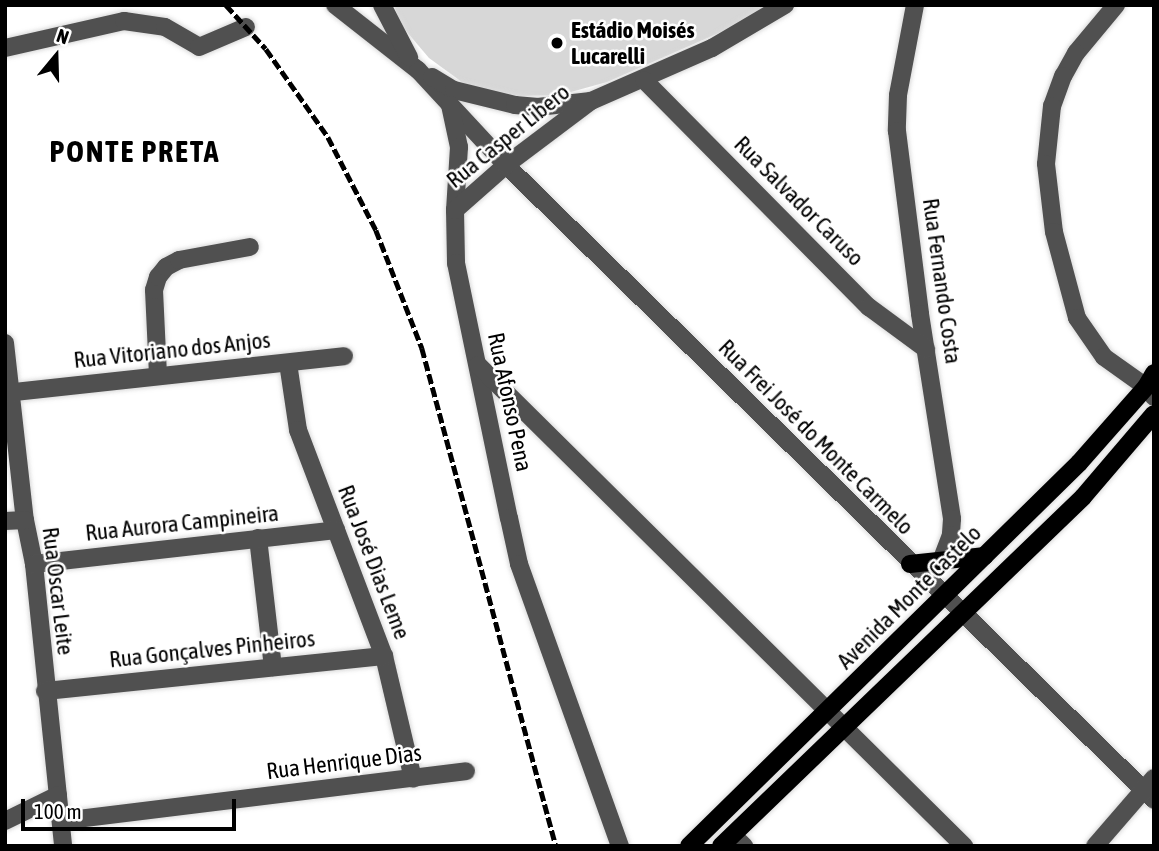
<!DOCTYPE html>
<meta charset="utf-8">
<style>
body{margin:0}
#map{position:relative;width:1159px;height:851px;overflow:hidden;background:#fff;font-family:"Asap Condensed",sans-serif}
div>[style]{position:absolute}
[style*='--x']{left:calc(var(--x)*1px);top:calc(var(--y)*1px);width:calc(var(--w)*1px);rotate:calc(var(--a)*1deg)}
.green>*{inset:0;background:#d7d7d7}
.roads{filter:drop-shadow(0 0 2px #dbdbdb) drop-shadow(0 0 2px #dbdbdb)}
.minor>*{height:18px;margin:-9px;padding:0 9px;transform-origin:9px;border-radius:9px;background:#505050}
.major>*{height:18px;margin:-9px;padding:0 9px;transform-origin:9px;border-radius:9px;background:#000}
.rail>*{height:4.5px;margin-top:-2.25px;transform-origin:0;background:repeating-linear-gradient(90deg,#000 0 10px,transparent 0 13.5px)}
.dots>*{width:19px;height:19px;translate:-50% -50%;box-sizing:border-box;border:4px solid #fff;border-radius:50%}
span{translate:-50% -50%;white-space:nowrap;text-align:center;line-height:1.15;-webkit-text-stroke:5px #fff;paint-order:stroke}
.poi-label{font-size:23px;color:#000;font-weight:700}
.left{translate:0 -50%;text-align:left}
.street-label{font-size:23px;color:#000}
.district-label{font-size:30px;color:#000;font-weight:700;letter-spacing:2px}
.frame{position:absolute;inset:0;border:7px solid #000;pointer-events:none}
.north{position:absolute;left:21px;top:21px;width:70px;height:70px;-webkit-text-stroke:5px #fff;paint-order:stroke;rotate:19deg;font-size:19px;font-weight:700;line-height:28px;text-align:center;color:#000}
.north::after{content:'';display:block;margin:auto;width:24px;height:32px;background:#000;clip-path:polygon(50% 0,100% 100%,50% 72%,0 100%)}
.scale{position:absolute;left:21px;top:799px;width:215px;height:32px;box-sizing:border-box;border:4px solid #000;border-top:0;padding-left:9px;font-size:21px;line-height:24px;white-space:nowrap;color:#000;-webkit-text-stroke:5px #fff;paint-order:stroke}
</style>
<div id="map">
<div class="green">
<div style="clip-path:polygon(394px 5px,767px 5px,730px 28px,607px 82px,560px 95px,518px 96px,466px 85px,429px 58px,401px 25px)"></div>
</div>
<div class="roads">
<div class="minor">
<div style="--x:335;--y:5;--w:105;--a:38.1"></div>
<div style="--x:418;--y:70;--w:129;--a:47.2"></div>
<div style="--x:506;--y:165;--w:907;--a:44.42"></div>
<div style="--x:382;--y:5;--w:59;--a:62.6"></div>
<div style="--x:915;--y:5;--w:92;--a:100.7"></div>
<div style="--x:898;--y:95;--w:36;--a:92"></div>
<div style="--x:897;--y:131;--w:184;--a:82.8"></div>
<div style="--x:920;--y:314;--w:207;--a:81.1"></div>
<div style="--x:952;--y:519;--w:16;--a:94"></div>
<div style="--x:951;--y:535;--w:28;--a:111"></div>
<div style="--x:1116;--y:5;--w:62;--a:129.8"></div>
<div style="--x:1076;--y:53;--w:26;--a:119"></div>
<div style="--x:1063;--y:76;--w:32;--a:110"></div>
<div style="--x:1052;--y:106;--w:58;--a:95.9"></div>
<div style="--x:1046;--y:164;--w:68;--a:83.3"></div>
<div style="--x:1054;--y:232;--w:89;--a:75"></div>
<div style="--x:1077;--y:318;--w:47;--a:55.3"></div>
<div style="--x:1104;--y:357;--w:52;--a:35.5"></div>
<div style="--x:1146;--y:387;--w:13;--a:51"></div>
<div style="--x:5;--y:48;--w:122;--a:-12.8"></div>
<div style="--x:124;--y:21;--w:41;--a:8.3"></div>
<div style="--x:165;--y:27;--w:39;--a:30"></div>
<div style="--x:199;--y:47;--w:51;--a:-23.1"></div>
<div style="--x:432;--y:77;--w:26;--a:31"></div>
<div style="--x:454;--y:90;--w:63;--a:13.8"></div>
<div style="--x:515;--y:105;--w:23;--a:5"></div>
<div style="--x:538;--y:107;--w:53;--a:-6.5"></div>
<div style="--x:591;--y:101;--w:132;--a:-23.7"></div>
<div style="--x:712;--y:48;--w:85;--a:-30.5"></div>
<div style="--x:644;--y:80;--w:320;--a:45.3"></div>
<div style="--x:869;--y:307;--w:71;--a:36.4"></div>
<div style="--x:450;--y:105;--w:43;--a:77.9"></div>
<div style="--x:459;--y:147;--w:63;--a:93.6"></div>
<div style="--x:455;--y:210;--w:53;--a:88.9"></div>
<div style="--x:456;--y:263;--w:260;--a:78.3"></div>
<div style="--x:509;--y:518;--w:47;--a:77.7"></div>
<div style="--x:519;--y:564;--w:300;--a:70.3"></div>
<div style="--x:455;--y:210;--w:68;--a:-41.4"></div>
<div style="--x:506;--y:165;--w:106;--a:-37"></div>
<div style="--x:5;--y:343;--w:178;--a:83.6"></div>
<div style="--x:25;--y:520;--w:45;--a:78.4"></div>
<div style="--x:34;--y:564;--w:283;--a:84.1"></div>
<div style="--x:288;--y:363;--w:68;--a:81.5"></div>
<div style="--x:298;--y:430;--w:242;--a:69.2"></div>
<div style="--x:384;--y:656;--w:126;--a:76.7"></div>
<div style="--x:478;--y:365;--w:684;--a:44.7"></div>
<div style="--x:158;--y:375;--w:85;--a:-92.7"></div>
<div style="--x:154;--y:290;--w:14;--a:-73"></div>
<div style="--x:158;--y:277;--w:13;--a:-51"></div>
<div style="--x:166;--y:267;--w:15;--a:-28"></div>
<div style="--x:179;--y:260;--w:72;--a:-10.4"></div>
<div style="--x:5;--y:393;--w:341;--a:-6.2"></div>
<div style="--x:5;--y:521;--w:20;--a:-3"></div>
<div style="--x:258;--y:538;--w:130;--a:83.4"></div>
<div style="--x:34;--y:564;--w:304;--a:-6.4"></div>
<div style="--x:45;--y:691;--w:341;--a:-5.9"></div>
<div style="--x:5;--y:821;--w:59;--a:-26.1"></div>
<div style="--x:61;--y:821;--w:408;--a:-7"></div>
<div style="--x:733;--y:835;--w:16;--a:45"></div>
<div style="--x:1095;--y:846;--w:90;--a:-49.1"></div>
</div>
<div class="major">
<div style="--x:910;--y:564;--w:75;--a:-6.1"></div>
<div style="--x:689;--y:846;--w:547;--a:-44.48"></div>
<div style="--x:1079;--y:463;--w:101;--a:-48.6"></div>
<div style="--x:1146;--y:387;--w:16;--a:-60"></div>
<div style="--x:721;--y:846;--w:503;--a:-43.95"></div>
<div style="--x:1083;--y:497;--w:109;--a:-49.5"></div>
</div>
</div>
<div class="rail">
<div style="--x:226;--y:5;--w:59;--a:47.7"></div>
<div style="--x:266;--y:49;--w:108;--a:54.8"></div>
<div style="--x:328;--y:137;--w:105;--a:62.7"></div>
<div style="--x:376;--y:230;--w:127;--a:68.7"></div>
<div style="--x:422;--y:348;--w:516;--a:74.94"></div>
</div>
<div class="dots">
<div style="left:557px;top:43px;background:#000"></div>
</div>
<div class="poi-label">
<span class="left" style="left:571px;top:43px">Estádio Moisés<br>Lucarelli</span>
</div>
<div class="street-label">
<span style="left:508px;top:136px;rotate:-39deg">Rua Casper Libero</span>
<span style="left:799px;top:201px;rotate:45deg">Rua Salvador Caruso</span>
<span style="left:942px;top:281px;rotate:82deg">Rua Fernando Costa</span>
<span style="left:172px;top:350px;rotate:-6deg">Rua Vitoriano dos Anjos</span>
<span style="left:510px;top:402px;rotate:78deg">Rua Afonso Pena</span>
<span style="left:816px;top:437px;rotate:45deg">Rua Frei José do Monte Carmelo</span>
<span style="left:182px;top:523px;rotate:-6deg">Rua Aurora Campineira</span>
<span style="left:374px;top:562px;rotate:69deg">Rua José Dias Leme</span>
<span style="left:58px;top:591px;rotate:83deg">Rua Oscar Leite</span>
<span style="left:909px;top:597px;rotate:-45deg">Avenida Monte Castelo</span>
<span style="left:212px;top:649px;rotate:-6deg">Rua Gonçalves Pinheiros</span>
<span style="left:344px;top:762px;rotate:-7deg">Rua Henrique Dias</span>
</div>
<div class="district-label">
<span style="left:135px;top:151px">PONTE PRETA</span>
</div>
<div class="frame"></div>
<div class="north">N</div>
<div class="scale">100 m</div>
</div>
